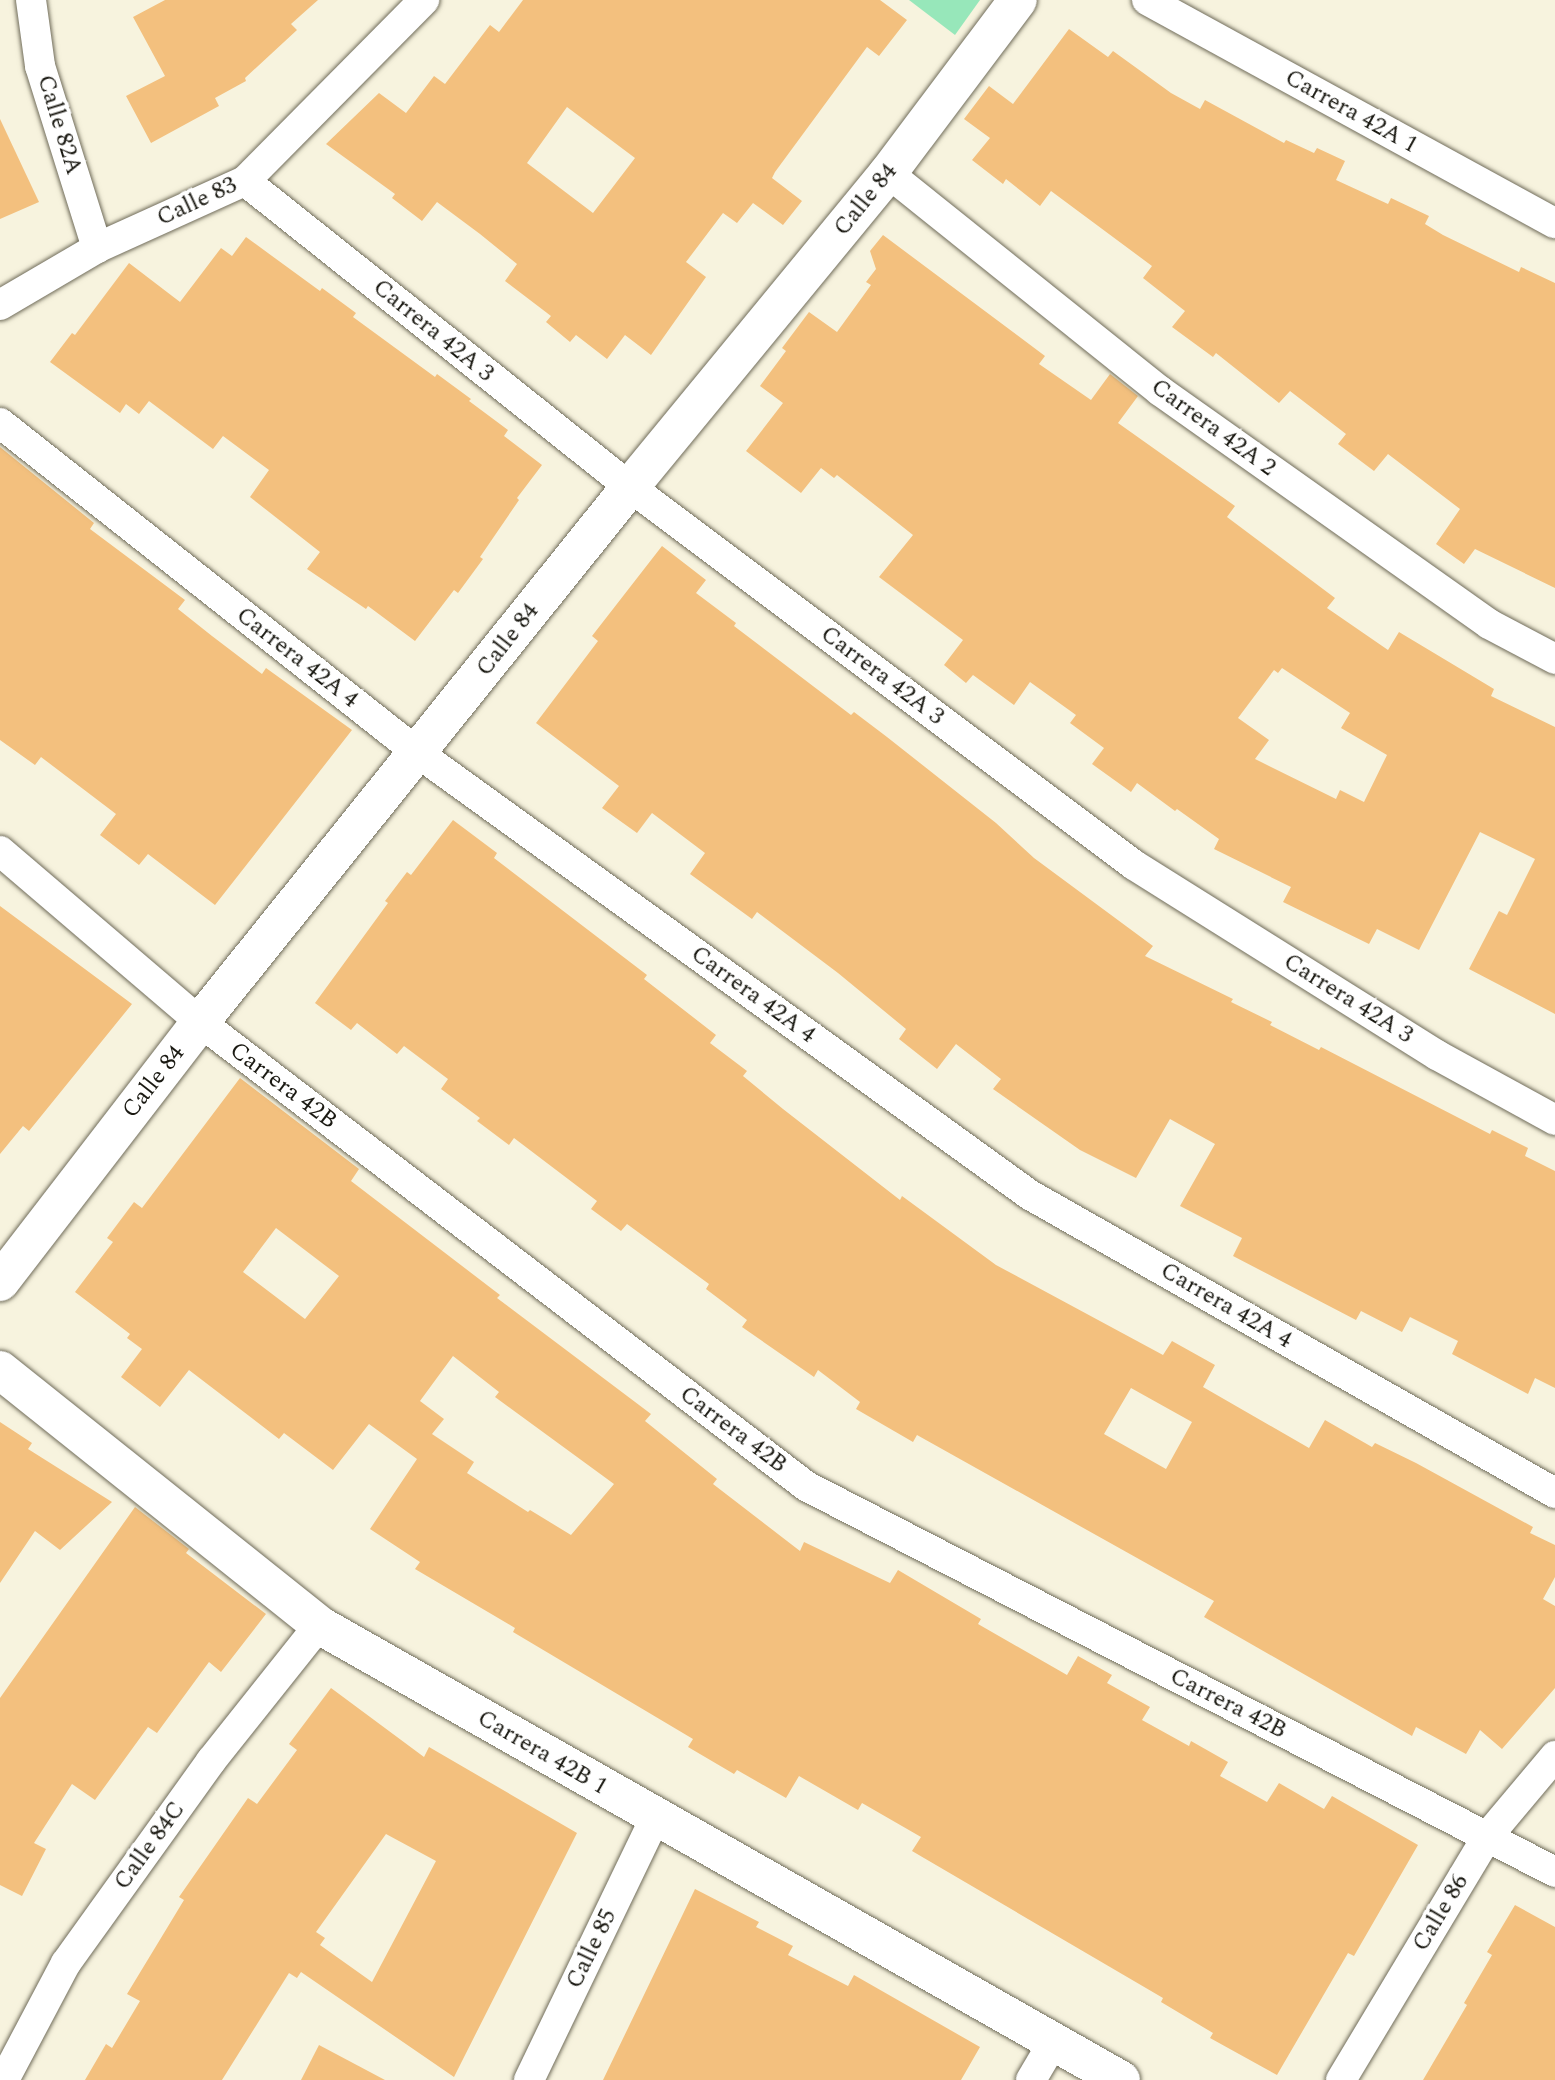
<!DOCTYPE html>
<style>
body{margin:0}
#map{position:relative;width:1555px;height:2080px;overflow:hidden;background:#f7f3de;font-family:Spectral,serif}
div>[style]{position:absolute}
[style*='--x']{left:calc(var(--x)*1px);top:calc(var(--y)*1px);width:calc(var(--w)*1px);rotate:calc(var(--a)*1deg)}
.green>*{inset:0;background:#97e7ba}
.building>*{inset:0;background:#f3c07e}
.roads{filter:drop-shadow(0 0 2px #706c5a) drop-shadow(0 0 2px #706c5a)}
.street>*{height:30px;margin:-15px;padding:0 15px;transform-origin:15px;border-radius:15px;background:#fff}
.secondary>*{height:38px;margin:-19px;padding:0 19px;transform-origin:19px;border-radius:19px;background:#fff}
span{translate:-50% -50%;white-space:nowrap;text-align:center;line-height:1.15;-webkit-text-stroke:7px #fff;paint-order:stroke}
.street-label{font-size:24px;color:#1a1912}
</style>
<div id="map">
<div class="green">
<div style="clip-path:polygon(909px 0,980px 0,955px 35px)"></div>
</div>
<div class="building">
<div style="clip-path:polygon(165px 0,318px 0,291px 24px,297px 30px,245px 78px,246px 81px,215px 98px,219px 106px,151px 143px,126px 96px,165px 76px,133px 17px)"></div>
<div style="clip-path:polygon(evenodd,523px 0,880px 0,907px 20px,879px 56px,867px 47px,775px 172px,772px 178px,802px 201px,783px 225px,753px 203px,737px 223px,723px 213px,686px 262px,706px 277px,651px 355px,625px 335px,607px 359px,576px 335px,570px 342px,546px 322px,551px 316px,505px 281px,517px 264px,480px 234px,437px 202px,422px 221px,392px 198px,395px 194px,326px 144px,379px 93px,406px 113px,434px 76px,445px 84px,490px 25px,499px 32px,523px 0,567px 107px,635px 158px,593px 213px,527px 163px,567px 107px)"></div>
<div style="clip-path:polygon(1069px 29px,1108px 57px,1113px 51px,1171px 93px,1200px 109px,1205px 100px,1284px 143px,1286px 140px,1314px 153px,1317px 148px,1345px 161px,1336px 180px,1388px 204px,1391px 198px,1429px 216px,1425px 224px,1443px 235px,1519px 272px,1521px 267px,1555px 283px,1555px 588px,1475px 549px,1464px 564px,1436px 544px,1460px 509px,1388px 454px,1374px 471px,1338px 444px,1346px 434px,1290px 391px,1279px 403px,1216px 353px,1213px 357px,1172px 327px,1185px 311px,1143px 278px,1152px 266px,1051px 191px,1040px 206px,1006px 179px,1003px 184px,972px 160px,990px 138px,964px 119px,989px 86px,1013px 104px)"></div>
<div style="clip-path:polygon(0 119px,39px 202px,0 219px)"></div>
<div style="clip-path:polygon(evenodd,883px 235px,1045px 356px,1039px 364px,1091px 400px,1110px 374px,1138px 396px,1118px 423px,1235px 506px,1227px 517px,1335px 598px,1327px 608px,1388px 650px,1399px 632px,1494px 689px,1491px 696px,1555px 727px,1555px 1014px,1469px 969px,1499px 911px,1507px 915px,1535px 859px,1480px 832px,1419px 950px,1377px 929px,1369px 944px,1283px 902px,1291px 887px,1214px 849px,1219px 839px,1177px 809px,1175px 811px,1137px 783px,1131px 792px,1092px 764px,1104px 748px,1070px 723px,1076px 715px,1030px 682px,1014px 705px,973px 675px,966px 683px,944px 665px,963px 640px,879px 577px,913px 535px,837px 475px,834px 478px,821px 468px,801px 493px,746px 451px,783px 403px,760px 386px,786px 351px,782px 348px,809px 312px,837px 332px,871px 285px,866px 282px,876px 269px,870px 251px,883px 235px,1282px 668px,1350px 713px,1341px 728px,1387px 755px,1364px 802px,1340px 790px,1336px 799px,1255px 759px,1269px 740px,1238px 718px,1274px 670px,1278px 673px,1282px 668px)"></div>
<div style="clip-path:polygon(246px 237px,320px 291px,322px 288px,356px 313px,353px 317px,435px 377px,437px 374px,471px 399px,469px 401px,508px 430px,504px 436px,542px 465px,517px 498px,519px 500px,480px 557px,483px 559px,458px 593px,454px 590px,415px 641px,368px 606px,366px 609px,307px 569px,320px 552px,250px 497px,269px 470px,223px 436px,213px 449px,149px 401px,139px 414px,126px 404px,120px 413px,50px 362px,72px 333px,75px 335px,129px 263px,180px 302px,221px 248px,232px 256px)"></div>
<div style="clip-path:polygon(0 447px,94px 523px,90px 529px,185px 600px,178px 609px,212px 636px,262px 674px,266px 668px,352px 730px,215px 905px,148px 854px,139px 865px,100px 835px,116px 814px,41px 757px,35px 765px,0 740px)"></div>
<div style="clip-path:polygon(662px 546px,706px 580px,696px 593px,736px 623px,734px 626px,851px 715px,854px 712px,887px 737px,996px 823px,1034px 858px,1153px 946px,1145px 956px,1233px 999px,1231px 1002px,1272px 1022px,1270px 1025px,1319px 1050px,1321px 1047px,1490px 1134px,1492px 1130px,1528px 1148px,1525px 1156px,1555px 1171px,1555px 1388px,1535px 1378px,1528px 1394px,1452px 1354px,1458px 1341px,1410px 1317px,1402px 1332px,1361px 1311px,1356px 1320px,1233px 1256px,1242px 1238px,1180px 1206px,1215px 1144px,1170px 1119px,1136px 1178px,1080px 1150px,993px 1089px,1001px 1079px,956px 1044px,937px 1069px,899px 1039px,906px 1029px,838px 973px,757px 912px,752px 919px,690px 874px,705px 853px,652px 813px,637px 833px,602px 808px,619px 786px,536px 723px,598px 641px,592px 636px)"></div>
<div style="clip-path:polygon(evenodd,453px 820px,497px 853px,494px 858px,647px 975px,644px 979px,716px 1035px,710px 1043px,747px 1071px,743px 1076px,783px 1109px,900px 1200px,902px 1196px,996px 1265px,1163px 1355px,1172px 1341px,1215px 1365px,1203px 1387px,1309px 1448px,1325px 1420px,1372px 1447px,1375px 1443px,1416px 1463px,1533px 1527px,1530px 1533px,1555px 1545px,1555px 1577px,1543px 1599px,1555px 1606px,1555px 1688px,1502px 1749px,1480px 1730px,1466px 1754px,1416px 1727px,1412px 1736px,1204px 1617px,1214px 1601px,917px 1435px,913px 1442px,856px 1409px,860px 1402px,818px 1370px,814px 1377px,742px 1327px,747px 1320px,706px 1289px,709px 1284px,627px 1224px,621px 1231px,591px 1209px,597px 1201px,514px 1138px,509px 1145px,477px 1121px,480px 1118px,441px 1089px,448px 1079px,404px 1046px,397px 1054px,357px 1023px,351px 1030px,315px 1003px,388px 903px,385px 901px,407px 872px,411px 875px,453px 820px,1131px 1388px,1192px 1422px,1166px 1469px,1104px 1434px,1131px 1388px)"></div>
<div style="clip-path:polygon(0 906px,132px 1004px,29px 1131px,23px 1126px,0 1154px)"></div>
<div style="clip-path:polygon(evenodd,240px 1078px,359px 1169px,351px 1181px,500px 1295px,497px 1298px,651px 1414px,645px 1421px,717px 1479px,713px 1484px,800px 1551px,804px 1542px,890px 1583px,898px 1570px,981px 1619px,978px 1624px,1067px 1675px,1078px 1656px,1112px 1675px,1107px 1683px,1150px 1707px,1142px 1720px,1189px 1746px,1191px 1741px,1228px 1762px,1220px 1776px,1267px 1802px,1279px 1783px,1324px 1809px,1332px 1796px,1418px 1845px,1354px 1956px,1348px 1953px,1277px 2075px,1210px 2038px,1213px 2033px,1161px 2002px,1163px 1998px,912px 1851px,921px 1837px,862px 1803px,858px 1810px,799px 1776px,786px 1798px,737px 1770px,734px 1774px,688px 1747px,693px 1739px,513px 1632px,515px 1628px,415px 1569px,420px 1562px,370px 1529px,417px 1459px,369px 1424px,333px 1470px,284px 1433px,279px 1439px,189px 1370px,160px 1407px,121px 1377px,142px 1349px,127px 1338px,130px 1334px,75px 1292px,113px 1242px,107px 1238px,134px 1202px,142px 1208px,240px 1078px,276px 1228px,339px 1276px,305px 1319px,243px 1272px,276px 1228px,240px 1078px,453px 1356px,499px 1392px,495px 1397px,614px 1484px,571px 1535px,530px 1510px,528px 1512px,467px 1473px,474px 1462px,432px 1434px,444px 1419px,420px 1401px,453px 1356px)"></div>
<div style="clip-path:polygon(0 1422px,32px 1443px,28px 1449px,112px 1502px,60px 1550px,35px 1531px,0 1583px)"></div>
<div style="clip-path:polygon(135px 1507px,189px 1549px,186px 1553px,266px 1614px,221px 1672px,209px 1662px,157px 1733px,148px 1727px,95px 1800px,72px 1784px,34px 1843px,46px 1849px,22px 1896px,0 1885px,0 1698px)"></div>
<div style="clip-path:polygon(evenodd,331px 1688px,424px 1757px,429px 1747px,577px 1833px,454px 2077px,301px 1972px,297px 1978px,289px 1973px,222px 2080px,85px 2080px,106px 2044px,112px 2048px,140px 2001px,127px 1994px,184px 1900px,179px 1897px,248px 1798px,257px 1804px,297px 1750px,289px 1744px,331px 1688px,386px 1834px,436px 1861px,372px 1982px,320px 1945px,325px 1938px,316px 1932px,386px 1834px)"></div>
<div style="clip-path:polygon(695px 1889px,759px 1922px,756px 1927px,793px 1946px,788px 1955px,848px 1986px,854px 1975px,980px 2047px,961px 2080px,603px 2080px)"></div>
<div style="clip-path:polygon(1515px 1905px,1555px 1927px,1555px 2080px,1423px 2080px,1467px 2005px,1464px 2003px,1492px 1955px,1487px 1952px)"></div>
<div style="clip-path:polygon(319px 2045px,385px 2080px,301px 2080px)"></div>
</div>
<div class="roads">
<div class="street">
<div style="--x:31;--y:0;--w:67;--a:82.2"></div>
<div style="--x:40;--y:66;--w:191;--a:72.6"></div>
<div style="--x:1147;--y:0;--w:465;--a:28.7"></div>
<div style="--x:888;--y:173;--w:349;--a:38.7"></div>
<div style="--x:1160;--y:391;--w:403;--a:35.3"></div>
<div style="--x:1489;--y:624;--w:75;--a:27.9"></div>
<div style="--x:245;--y:181;--w:492;--a:38.5"></div>
<div style="--x:630;--y:487;--w:630;--a:36.87"></div>
<div style="--x:1134;--y:865;--w:358;--a:32.1"></div>
<div style="--x:1437;--y:1055;--w:135;--a:28.8"></div>
<div style="--x:0;--y:305;--w:113;--a:-30.4"></div>
<div style="--x:97;--y:248;--w:162;--a:-24.4"></div>
<div style="--x:245;--y:181;--w:255;--a:-45.3"></div>
<div style="--x:0;--y:423;--w:533;--a:38.29"></div>
<div style="--x:418;--y:753;--w:755;--a:35.84"></div>
<div style="--x:1030;--y:1195;--w:604;--a:29.58"></div>
<div style="--x:0;--y:851;--w:263;--a:40.5"></div>
<div style="--x:200;--y:1022;--w:763;--a:37.44"></div>
<div style="--x:806;--y:1486;--w:843;--a:27.26"></div>
<div style="--x:4;--y:2080;--w:132;--a:-62.1"></div>
<div style="--x:66;--y:1963;--w:249;--a:-54.3"></div>
<div style="--x:211;--y:1761;--w:174;--a:-51.5"></div>
<div style="--x:529;--y:2080;--w:291;--a:-64.3"></div>
<div style="--x:1031;--y:2080;--w:45;--a:-59.5"></div>
<div style="--x:1341;--y:2080;--w:283;--a:-59"></div>
<div style="--x:1487;--y:1837;--w:106;--a:-50"></div>
</div>
<div class="secondary">
<div style="--x:0;--y:1282;--w:328;--a:-52.4"></div>
<div style="--x:200;--y:1022;--w:686;--a:-51.21"></div>
<div style="--x:630;--y:487;--w:406;--a:-50.6"></div>
<div style="--x:888;--y:173;--w:216;--a:-53.1"></div>
<div style="--x:0;--y:1370;--w:408;--a:38.6"></div>
<div style="--x:319;--y:1625;--w:922;--a:29.57"></div>
</div>
</div>
<div class="street-label">
<span style="left:1351px;top:112px;rotate:29deg">Carrera 42A 1</span>
<span style="left:59px;top:125px;rotate:73deg">Calle 82A</span>
<span style="left:866px;top:200px;rotate:-51deg">Calle 84</span>
<span style="left:197px;top:202px;rotate:-25deg">Calle 83</span>
<span style="left:433px;top:331px;rotate:39deg">Carrera 42A 3</span>
<span style="left:1213px;top:428px;rotate:36deg">Carrera 42A 2</span>
<span style="left:508px;top:640px;rotate:-52deg">Calle 84</span>
<span style="left:297px;top:658px;rotate:38deg">Carrera 42A 4</span>
<span style="left:882px;top:676px;rotate:37deg">Carrera 42A 3</span>
<span style="left:753px;top:995px;rotate:36deg">Carrera 42A 4</span>
<span style="left:1348px;top:999px;rotate:32deg">Carrera 42A 3</span>
<span style="left:154px;top:1082px;rotate:-52deg">Calle 84</span>
<span style="left:283px;top:1086px;rotate:37deg">Carrera 42B</span>
<span style="left:1226px;top:1306px;rotate:30deg">Carrera 42A 4</span>
<span style="left:733px;top:1430px;rotate:37deg">Carrera 42B</span>
<span style="left:1228px;top:1704px;rotate:27deg">Carrera 42B</span>
<span style="left:542px;top:1753px;rotate:30deg">Carrera 42B 1</span>
<span style="left:150px;top:1846px;rotate:-54deg">Calle 84C</span>
<span style="left:1441px;top:1913px;rotate:-59deg">Calle 86</span>
<span style="left:592px;top:1949px;rotate:-64deg">Calle 85</span>
</div>
</div>
